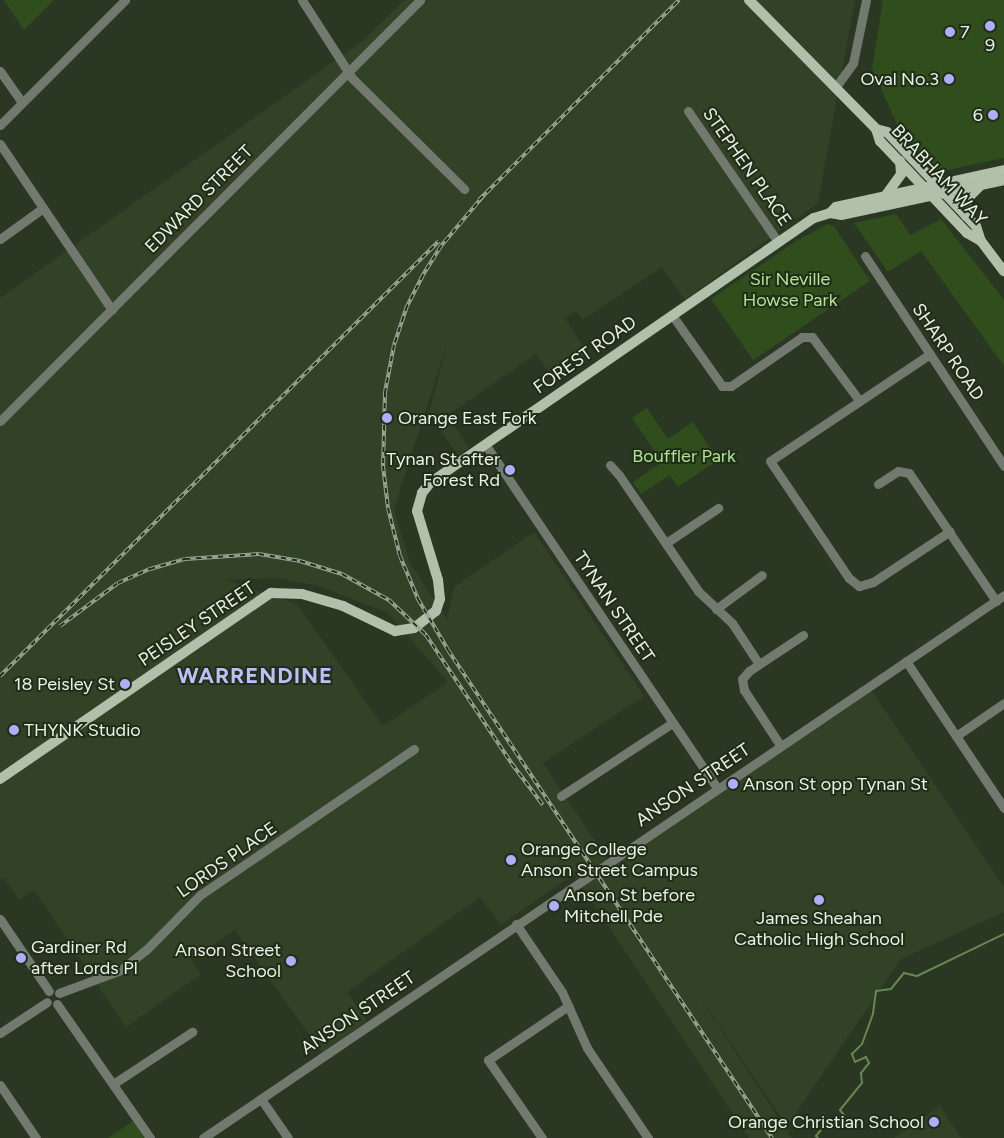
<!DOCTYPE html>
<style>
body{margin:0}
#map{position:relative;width:1004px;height:1138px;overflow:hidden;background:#2a3722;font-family:Figtree,sans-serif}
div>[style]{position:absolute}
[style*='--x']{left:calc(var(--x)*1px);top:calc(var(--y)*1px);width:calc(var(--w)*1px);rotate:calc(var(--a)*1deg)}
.built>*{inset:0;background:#314227}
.green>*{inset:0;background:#304d1c}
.stream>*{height:2px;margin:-1px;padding:0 1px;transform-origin:1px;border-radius:1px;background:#668852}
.minor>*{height:9px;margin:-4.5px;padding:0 4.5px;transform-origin:4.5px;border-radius:4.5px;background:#72796f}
.major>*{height:10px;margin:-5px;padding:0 5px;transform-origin:5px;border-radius:5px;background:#b1c0aa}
.rail>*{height:4px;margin-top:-2px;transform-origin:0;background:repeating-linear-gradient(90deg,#202d18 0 5.5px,#9aa594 0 11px);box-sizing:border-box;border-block:1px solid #9aa594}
.dots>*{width:14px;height:14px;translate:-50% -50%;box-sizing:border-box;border:2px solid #202d18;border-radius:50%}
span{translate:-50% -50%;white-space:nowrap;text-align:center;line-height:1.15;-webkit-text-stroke:4px #202d18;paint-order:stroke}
.poi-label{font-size:18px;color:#e9f2e5}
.left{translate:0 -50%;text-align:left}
.right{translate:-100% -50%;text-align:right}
.street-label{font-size:18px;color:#e9f2e5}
.park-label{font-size:18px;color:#b1e293}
.district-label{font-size:22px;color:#bebef8;font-weight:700;letter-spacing:1px}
</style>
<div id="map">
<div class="built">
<div style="clip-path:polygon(evenodd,404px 0,855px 0,818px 203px,685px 300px,662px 267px,583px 320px,576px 311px,565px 319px,592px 359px,557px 383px,536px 354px,448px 415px,469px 448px,458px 456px,429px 413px,447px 344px,394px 509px,410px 563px,447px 619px,454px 587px,534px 532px,644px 696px,543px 763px,612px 866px,871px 690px,1004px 887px,1004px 912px,901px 959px,787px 1126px,682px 970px,792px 1138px,749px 1138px,574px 874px,501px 925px,480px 897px,347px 992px,367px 1021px,322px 1053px,235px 930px,191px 959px,201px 974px,126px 1027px,34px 890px,19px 900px,4px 878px,0 880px,0 298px,361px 42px,404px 0,277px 578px,319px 586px,388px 613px,448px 682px,383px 726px,297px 604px,227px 580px,277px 578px)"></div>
<div style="clip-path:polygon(940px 1106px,961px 1138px,894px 1138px)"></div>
</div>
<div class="green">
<div style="clip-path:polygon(4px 0,54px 0,24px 30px)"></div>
<div style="clip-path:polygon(883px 0,1004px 0,1004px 158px,938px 172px,901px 134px,872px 68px)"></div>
<div style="clip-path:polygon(896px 214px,910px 235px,941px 219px,1004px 300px,1004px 366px,921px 251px,888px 272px,854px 223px)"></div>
<div style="clip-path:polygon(828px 224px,834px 226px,870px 281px,753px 360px,711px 299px,796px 241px)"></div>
<div style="clip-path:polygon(647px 408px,668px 439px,693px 422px,718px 460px,678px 487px,670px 475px,641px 494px,633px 482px,662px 462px,632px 418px)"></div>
<div style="clip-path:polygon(133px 1121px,144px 1138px,108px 1138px)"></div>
</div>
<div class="stream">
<div style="--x:818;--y:1138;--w:3;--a:-135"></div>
<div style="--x:816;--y:1136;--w:19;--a:-51"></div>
<div style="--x:828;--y:1121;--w:10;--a:0"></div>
<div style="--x:838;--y:1121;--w:8;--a:-45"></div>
<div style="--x:844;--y:1115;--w:6;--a:-129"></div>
<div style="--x:840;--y:1110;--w:35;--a:-51"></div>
<div style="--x:862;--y:1083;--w:10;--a:-96"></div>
<div style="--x:861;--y:1073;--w:13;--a:-51"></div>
<div style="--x:869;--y:1063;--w:7;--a:-117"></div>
<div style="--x:866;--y:1057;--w:12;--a:156"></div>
<div style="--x:855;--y:1062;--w:9;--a:-111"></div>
<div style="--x:852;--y:1054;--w:14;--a:-45"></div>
<div style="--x:862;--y:1044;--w:33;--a:-70"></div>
<div style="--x:873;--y:1013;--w:22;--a:-82"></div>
<div style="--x:876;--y:991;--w:15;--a:-8"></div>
<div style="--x:891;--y:989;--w:21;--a:-51"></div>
<div style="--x:904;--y:973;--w:13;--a:13"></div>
<div style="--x:917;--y:976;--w:97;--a:-25.8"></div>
</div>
<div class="minor">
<div style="--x:302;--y:0;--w:93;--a:57.3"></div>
<div style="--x:352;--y:78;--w:158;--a:44.7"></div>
<div style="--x:0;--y:71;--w:38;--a:55"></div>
<div style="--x:835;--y:88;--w:31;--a:-54"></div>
<div style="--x:853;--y:63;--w:64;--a:-78.3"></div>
<div style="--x:688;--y:111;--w:159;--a:55.5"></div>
<div style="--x:0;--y:125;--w:177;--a:-45"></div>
<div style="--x:0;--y:144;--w:200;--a:56"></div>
<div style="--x:0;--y:239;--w:53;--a:-35.8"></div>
<div style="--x:865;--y:256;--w:252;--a:56.5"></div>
<div style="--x:672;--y:315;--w:87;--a:54.8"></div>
<div style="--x:722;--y:386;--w:9;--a:0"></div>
<div style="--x:731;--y:386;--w:86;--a:-34.6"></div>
<div style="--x:802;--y:337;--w:10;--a:0"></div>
<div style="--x:812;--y:337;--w:79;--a:53.3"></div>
<div style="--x:930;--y:354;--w:192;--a:146.2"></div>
<div style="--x:770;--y:461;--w:141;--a:56"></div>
<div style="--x:849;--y:578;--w:13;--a:39"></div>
<div style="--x:859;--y:586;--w:15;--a:-16"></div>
<div style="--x:873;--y:582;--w:92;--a:-33.5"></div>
<div style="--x:0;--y:421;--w:595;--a:-45.07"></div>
<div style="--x:485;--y:444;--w:415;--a:56"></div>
<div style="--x:610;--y:465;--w:13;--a:48"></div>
<div style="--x:619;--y:475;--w:140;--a:55.7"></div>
<div style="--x:698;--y:591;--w:47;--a:43.3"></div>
<div style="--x:732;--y:623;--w:49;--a:56.6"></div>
<div style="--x:878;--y:484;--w:24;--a:-33"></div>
<div style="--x:898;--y:471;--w:11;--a:10"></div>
<div style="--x:909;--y:473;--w:155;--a:55.8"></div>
<div style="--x:666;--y:543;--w:63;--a:-33.9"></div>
<div style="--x:716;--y:609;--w:57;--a:-36.5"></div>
<div style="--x:906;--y:661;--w:177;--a:56.3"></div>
<div style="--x:956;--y:736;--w:58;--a:-34.5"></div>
<div style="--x:780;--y:745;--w:66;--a:-123.2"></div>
<div style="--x:744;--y:690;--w:11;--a:-100"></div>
<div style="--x:742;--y:679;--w:11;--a:-49"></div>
<div style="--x:749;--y:671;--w:65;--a:-33.7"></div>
<div style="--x:561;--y:796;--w:133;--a:-33.3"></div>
<div style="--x:0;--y:919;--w:87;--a:55.8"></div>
<div style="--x:516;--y:924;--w:82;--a:55.9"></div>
<div style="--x:562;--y:992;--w:61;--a:65.9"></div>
<div style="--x:587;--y:1048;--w:109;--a:55.9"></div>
<div style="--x:59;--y:993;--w:66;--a:-20.4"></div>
<div style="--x:121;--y:970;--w:32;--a:-39"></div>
<div style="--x:146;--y:950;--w:77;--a:-45.5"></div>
<div style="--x:200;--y:895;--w:259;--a:-34.3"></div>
<div style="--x:57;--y:1004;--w:163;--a:55.2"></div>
<div style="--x:0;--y:1033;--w:56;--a:-33.4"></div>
<div style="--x:113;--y:1084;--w:95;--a:-33.4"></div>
<div style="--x:0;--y:1085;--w:64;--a:55.8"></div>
<div style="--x:261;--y:1099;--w:47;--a:55.3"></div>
<div style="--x:203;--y:1138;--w:968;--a:-34.13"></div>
<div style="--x:542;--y:1138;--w:95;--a:-124.7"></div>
<div style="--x:488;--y:1060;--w:97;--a:-34"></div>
</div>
<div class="major">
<div style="--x:749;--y:0;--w:181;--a:45.4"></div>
<div style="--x:876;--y:129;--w:13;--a:72"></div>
<div style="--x:880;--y:141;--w:127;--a:46.6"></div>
<div style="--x:967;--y:233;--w:16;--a:30"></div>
<div style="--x:981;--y:241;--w:38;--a:53"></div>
<div style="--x:876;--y:129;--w:11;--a:15"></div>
<div style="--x:887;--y:132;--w:129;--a:46.6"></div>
<div style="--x:976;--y:226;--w:16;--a:72"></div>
<div style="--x:886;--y:195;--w:26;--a:-54"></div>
<div style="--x:901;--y:174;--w:13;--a:-94"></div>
<div style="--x:830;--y:213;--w:8;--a:-45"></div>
<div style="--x:836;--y:207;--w:172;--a:-12.4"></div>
<div style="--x:966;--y:216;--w:17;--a:-87"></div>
<div style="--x:967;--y:199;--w:18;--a:-45"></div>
<div style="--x:0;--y:779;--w:329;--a:-34.5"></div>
<div style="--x:271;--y:593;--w:31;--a:2"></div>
<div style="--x:302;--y:594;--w:43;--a:16.3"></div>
<div style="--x:343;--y:606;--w:58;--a:25.7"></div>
<div style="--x:395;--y:631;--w:19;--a:-9"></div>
<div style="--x:414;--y:628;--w:28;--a:-38"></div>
<div style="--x:436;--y:611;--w:13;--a:-72"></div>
<div style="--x:440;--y:599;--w:19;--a:-96"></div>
<div style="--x:438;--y:580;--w:72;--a:-106.9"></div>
<div style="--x:417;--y:511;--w:19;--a:-74"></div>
<div style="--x:422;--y:493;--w:14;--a:-51"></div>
<div style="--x:431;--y:482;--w:465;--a:-34.6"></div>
<div style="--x:814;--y:218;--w:17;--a:-17"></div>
<div style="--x:830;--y:213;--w:11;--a:10"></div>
<div style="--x:841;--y:215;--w:167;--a:-12.1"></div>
</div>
<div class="rail">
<div style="--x:484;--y:195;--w:67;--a:130.1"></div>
<div style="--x:441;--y:246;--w:34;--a:122"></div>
<div style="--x:423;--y:275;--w:35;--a:117"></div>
<div style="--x:407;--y:306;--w:41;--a:108.4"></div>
<div style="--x:394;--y:345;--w:48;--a:100.8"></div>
<div style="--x:385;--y:392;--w:74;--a:91.5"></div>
<div style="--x:383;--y:466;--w:42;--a:83.2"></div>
<div style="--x:388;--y:508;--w:49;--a:76"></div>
<div style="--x:400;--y:556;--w:47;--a:67.3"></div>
<div style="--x:418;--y:599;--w:59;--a:59.5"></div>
<div style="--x:448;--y:650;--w:586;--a:56.42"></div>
<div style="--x:479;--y:200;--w:283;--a:-45"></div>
<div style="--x:60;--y:626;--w:72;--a:-36.6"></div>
<div style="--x:118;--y:583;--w:35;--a:-24"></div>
<div style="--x:150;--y:569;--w:36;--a:-16"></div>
<div style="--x:185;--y:559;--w:74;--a:-3.9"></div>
<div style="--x:259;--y:554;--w:42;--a:9.7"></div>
<div style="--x:300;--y:561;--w:44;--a:17.2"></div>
<div style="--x:342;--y:574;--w:54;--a:29"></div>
<div style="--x:389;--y:600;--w:51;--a:43.4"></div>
<div style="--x:426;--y:635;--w:155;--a:56.3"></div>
<div style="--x:512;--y:764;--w:51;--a:52.9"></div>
<div style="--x:0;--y:676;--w:618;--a:-44.74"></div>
</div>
<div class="dots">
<div style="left:990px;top:26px;background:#afaefa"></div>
<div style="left:950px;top:32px;background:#afaefa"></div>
<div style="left:949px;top:79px;background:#afaefa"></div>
<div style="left:993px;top:115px;background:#afaefa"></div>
<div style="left:387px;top:418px;background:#afaefa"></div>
<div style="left:510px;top:470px;background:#afaefa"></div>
<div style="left:125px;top:684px;background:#afaefa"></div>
<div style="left:14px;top:730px;background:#afaefa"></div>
<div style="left:733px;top:784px;background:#afaefa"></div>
<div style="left:511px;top:860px;background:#afaefa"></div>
<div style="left:819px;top:900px;background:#afaefa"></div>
<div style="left:554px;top:906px;background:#afaefa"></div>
<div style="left:21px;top:958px;background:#afaefa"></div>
<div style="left:291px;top:961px;background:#afaefa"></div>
<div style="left:934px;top:1122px;background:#afaefa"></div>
</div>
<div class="poi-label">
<span class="left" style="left:960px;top:32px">7</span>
<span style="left:990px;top:45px">9</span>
<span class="right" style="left:939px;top:79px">Oval No.3</span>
<span class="right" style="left:983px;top:115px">6</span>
<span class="left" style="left:398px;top:418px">Orange East Fork</span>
<span class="right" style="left:500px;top:470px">Tynan St after<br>Forest Rd</span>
<span class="right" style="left:115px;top:684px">18 Peisley St</span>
<span class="left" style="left:24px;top:730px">THYNK Studio</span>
<span class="left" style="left:743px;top:784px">Anson St opp Tynan St</span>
<span class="left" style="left:521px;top:860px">Orange College<br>Anson Street Campus</span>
<span class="left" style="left:564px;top:906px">Anson St before<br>Mitchell Pde</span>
<span style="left:819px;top:929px">James Sheahan<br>Catholic High School</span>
<span class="left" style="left:31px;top:958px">Gardiner Rd<br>after Lords Pl</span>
<span class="right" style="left:281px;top:961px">Anson Street<br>School</span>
<span class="right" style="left:924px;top:1122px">Orange Christian School</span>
</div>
<div class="street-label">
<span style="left:747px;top:167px;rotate:55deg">STEPHEN PLACE</span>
<span style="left:939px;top:175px;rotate:47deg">BRABHAM WAY</span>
<span style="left:199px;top:199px;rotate:-45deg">EDWARD STREET</span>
<span style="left:948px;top:352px;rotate:56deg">SHARP ROAD</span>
<span style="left:585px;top:355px;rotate:-35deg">FOREST ROAD</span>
<span style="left:614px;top:607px;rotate:56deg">TYNAN STREET</span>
<span style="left:197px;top:624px;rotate:-34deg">PEISLEY STREET</span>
<span style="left:693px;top:785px;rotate:-34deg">ANSON STREET</span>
<span style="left:227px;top:860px;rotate:-35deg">LORDS PLACE</span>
<span style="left:358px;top:1013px;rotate:-34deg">ANSON STREET</span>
</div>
<div class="park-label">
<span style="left:790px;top:290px">Sir Neville<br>Howse Park</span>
<span style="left:684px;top:456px">Bouffler Park</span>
</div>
<div class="district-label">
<span style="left:255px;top:676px">WARRENDINE</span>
</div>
</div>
